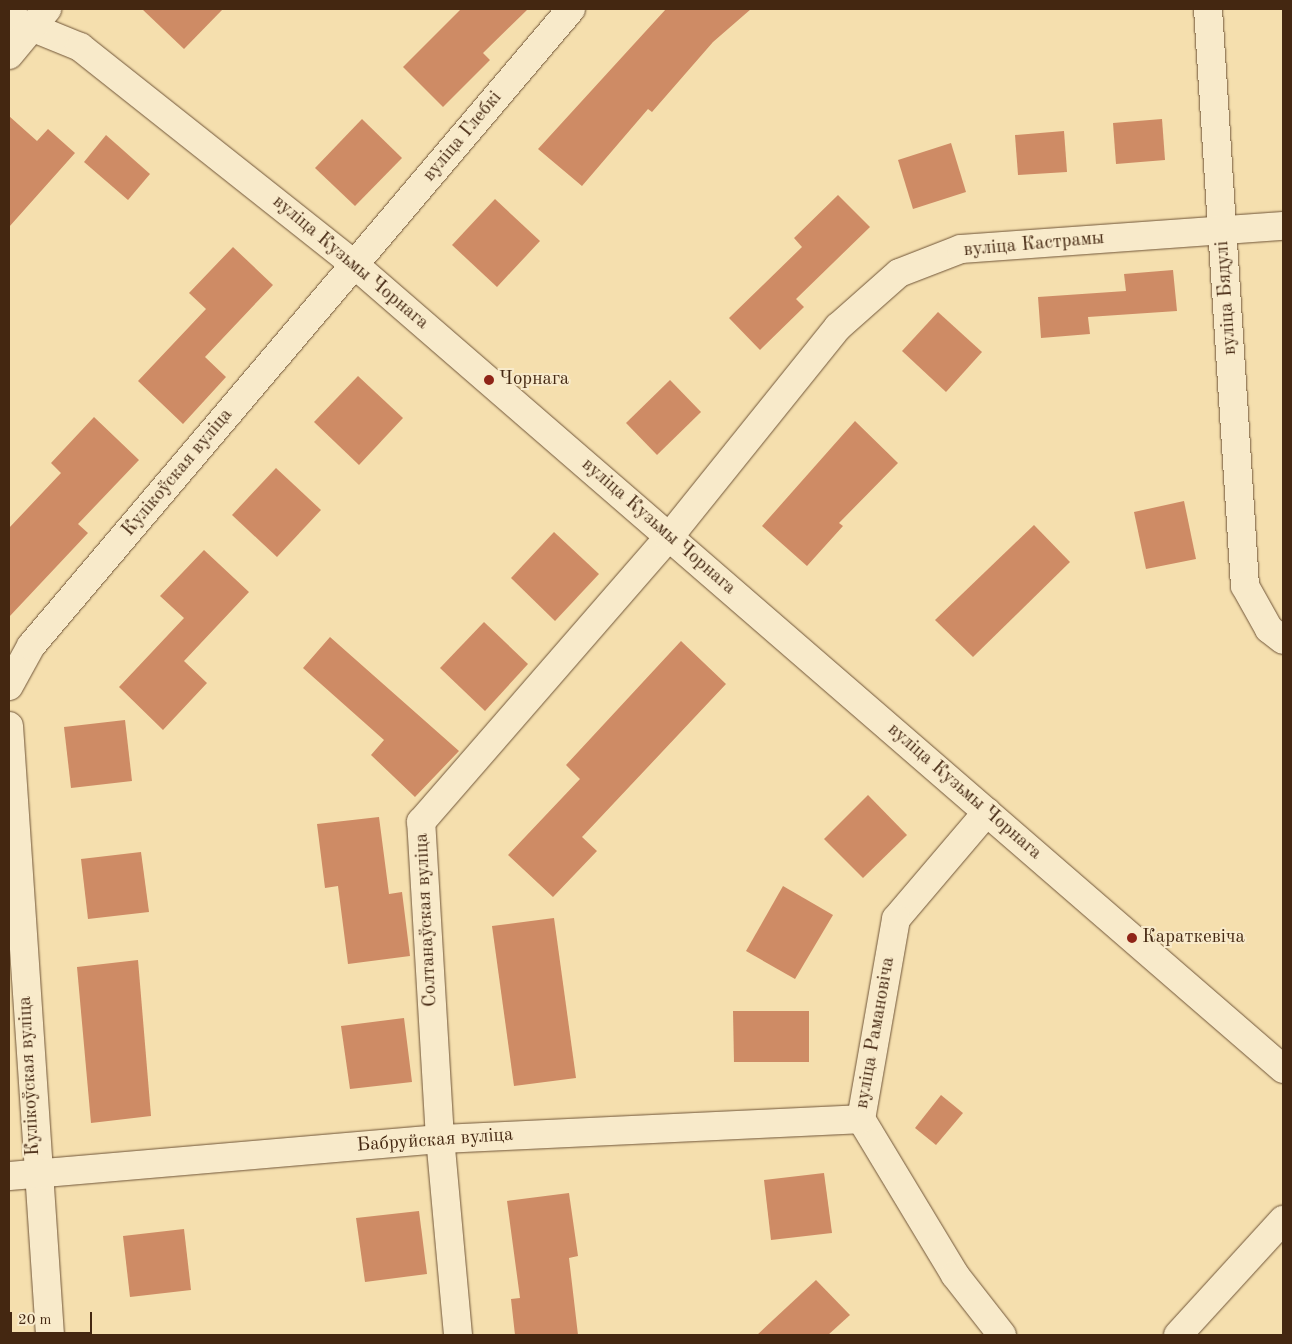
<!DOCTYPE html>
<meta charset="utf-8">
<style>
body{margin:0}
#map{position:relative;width:1292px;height:1344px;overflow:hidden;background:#f5dfae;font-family:"Old Standard TT",serif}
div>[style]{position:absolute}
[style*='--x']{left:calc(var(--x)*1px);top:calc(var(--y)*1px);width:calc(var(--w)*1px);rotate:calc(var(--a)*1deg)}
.building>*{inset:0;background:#ce8b65}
.roads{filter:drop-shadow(0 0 1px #705538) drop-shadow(0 0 1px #705538)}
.minor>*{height:28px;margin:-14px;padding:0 14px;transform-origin:14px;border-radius:14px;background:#f8eaca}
.dots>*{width:14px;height:14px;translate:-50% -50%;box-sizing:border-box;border:2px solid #f8eaca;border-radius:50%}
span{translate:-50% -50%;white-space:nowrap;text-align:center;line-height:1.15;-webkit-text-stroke:4px #f8eaca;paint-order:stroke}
.street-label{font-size:19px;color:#442711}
.poi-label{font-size:19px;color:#442711}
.left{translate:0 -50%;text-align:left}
.frame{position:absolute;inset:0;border:10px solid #442711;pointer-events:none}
.scale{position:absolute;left:10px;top:1312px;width:82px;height:22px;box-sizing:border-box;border:2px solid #442711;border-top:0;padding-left:6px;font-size:15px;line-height:18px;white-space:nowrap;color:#442711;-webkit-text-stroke:4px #f8eaca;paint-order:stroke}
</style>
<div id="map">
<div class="building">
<div style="clip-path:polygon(142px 9px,223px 9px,184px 49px)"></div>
<div style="clip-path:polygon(461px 9px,528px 9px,483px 53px,490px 60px,443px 107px,403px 67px)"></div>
<div style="clip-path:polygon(666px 9px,751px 9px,713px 42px,652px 112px,648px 109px,582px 186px,538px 149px)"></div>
<div style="clip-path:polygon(9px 116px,37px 141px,48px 129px,75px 153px,9px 227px)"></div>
<div style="clip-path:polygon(362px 119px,402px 158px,355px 206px,315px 168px)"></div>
<div style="clip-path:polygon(1162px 119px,1165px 160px,1116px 164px,1113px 123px)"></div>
<div style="clip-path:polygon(1064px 131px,1067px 172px,1018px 175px,1015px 135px)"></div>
<div style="clip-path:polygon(106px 135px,150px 174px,128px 200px,84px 162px)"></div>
<div style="clip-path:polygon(951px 143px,966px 192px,913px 209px,898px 160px)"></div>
<div style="clip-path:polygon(838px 195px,870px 227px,796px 299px,804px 307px,760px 350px,729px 318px,802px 247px,794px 238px)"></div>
<div style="clip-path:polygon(495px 199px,540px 241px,497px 287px,452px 245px)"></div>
<div style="clip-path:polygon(233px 247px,273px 285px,205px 357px,226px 377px,183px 424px,138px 381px,206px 309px,189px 293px)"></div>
<div style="clip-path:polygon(1173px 270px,1177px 311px,1088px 317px,1090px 334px,1041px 338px,1038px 297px,1126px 291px,1124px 274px)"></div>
<div style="clip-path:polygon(938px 312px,982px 352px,946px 392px,902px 351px)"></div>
<div style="clip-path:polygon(358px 376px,403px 418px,359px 465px,314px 422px)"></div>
<div style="clip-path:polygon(670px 380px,701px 412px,657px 455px,626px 423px)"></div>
<div style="clip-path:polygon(94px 417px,139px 460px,78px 524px,88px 533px,9px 617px,9px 528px,61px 473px,51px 463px)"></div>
<div style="clip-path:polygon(855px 421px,898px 463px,839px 523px,843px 526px,807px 566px,762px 526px)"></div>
<div style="clip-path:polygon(276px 468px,321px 510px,277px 557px,232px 515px)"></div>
<div style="clip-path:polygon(1184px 501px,1196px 559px,1146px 569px,1134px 512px)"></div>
<div style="clip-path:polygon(1034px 525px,1070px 562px,973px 657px,935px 620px)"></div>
<div style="clip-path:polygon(554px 532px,599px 574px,555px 621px,511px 578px)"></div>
<div style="clip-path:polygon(204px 550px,249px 592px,184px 661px,207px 683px,163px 730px,119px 687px,184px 618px,160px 596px)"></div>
<div style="clip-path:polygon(484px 622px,528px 664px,485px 711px,440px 668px)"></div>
<div style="clip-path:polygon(330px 637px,459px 751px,415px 797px,371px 755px,384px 740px,303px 668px)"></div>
<div style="clip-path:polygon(681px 641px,726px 684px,582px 837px,597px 851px,553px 897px,508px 855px,580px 779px,566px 765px)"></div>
<div style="clip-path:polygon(125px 720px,132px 781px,71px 788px,64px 727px)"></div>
<div style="clip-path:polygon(868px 795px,907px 835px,863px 878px,824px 839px)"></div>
<div style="clip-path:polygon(379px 817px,389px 894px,402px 892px,410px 956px,348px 964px,338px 886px,325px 888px,317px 824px)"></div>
<div style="clip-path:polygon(141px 852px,149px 912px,88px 919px,81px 859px)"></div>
<div style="clip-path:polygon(783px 886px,833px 915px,795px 979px,746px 951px)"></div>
<div style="clip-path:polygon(554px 918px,576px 1078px,514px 1086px,492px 926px)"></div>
<div style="clip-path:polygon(138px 960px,151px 1116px,91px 1123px,77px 967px)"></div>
<div style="clip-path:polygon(733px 1011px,809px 1011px,809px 1062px,734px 1062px)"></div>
<div style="clip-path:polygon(404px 1018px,412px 1082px,350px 1089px,341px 1026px)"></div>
<div style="clip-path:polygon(941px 1095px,963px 1113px,936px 1145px,915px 1128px)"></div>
<div style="clip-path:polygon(824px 1173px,832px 1233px,771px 1240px,764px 1180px)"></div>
<div style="clip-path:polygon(569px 1193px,578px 1256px,569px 1258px,578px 1335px,515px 1335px,511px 1299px,520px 1298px,507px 1201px)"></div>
<div style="clip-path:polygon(419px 1211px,427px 1274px,365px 1282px,356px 1218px)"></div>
<div style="clip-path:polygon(184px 1229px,191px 1290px,130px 1297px,123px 1236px)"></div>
<div style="clip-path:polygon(816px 1280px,850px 1315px,828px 1335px,757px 1335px)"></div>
</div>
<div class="roads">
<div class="minor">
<div style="--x:1208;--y:9;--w:578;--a:86.33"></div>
<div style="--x:1245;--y:586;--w:49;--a:60.8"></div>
<div style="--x:1269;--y:629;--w:18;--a:38"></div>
<div style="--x:9;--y:18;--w:77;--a:22.2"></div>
<div style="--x:80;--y:47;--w:351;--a:38.4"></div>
<div style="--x:355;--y:265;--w:1228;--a:40.9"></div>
<div style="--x:9;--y:55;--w:60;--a:-50.4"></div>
<div style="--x:9;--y:686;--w:46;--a:-61.2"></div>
<div style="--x:31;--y:646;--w:835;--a:-49.71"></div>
<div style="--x:9;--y:726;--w:610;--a:86.15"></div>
<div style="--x:987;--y:812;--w:140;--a:130.4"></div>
<div style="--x:896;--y:919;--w:203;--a:99.9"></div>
<div style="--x:861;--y:1119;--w:182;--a:58.9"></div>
<div style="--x:955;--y:1275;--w:76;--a:51.9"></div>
<div style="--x:9;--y:1176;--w:433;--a:-4.9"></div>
<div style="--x:440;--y:1139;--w:421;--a:-2.7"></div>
<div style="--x:458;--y:1335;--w:197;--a:-95.2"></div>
<div style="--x:440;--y:1139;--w:318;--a:-93.4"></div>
<div style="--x:421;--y:822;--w:378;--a:-49"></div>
<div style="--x:669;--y:537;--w:270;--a:-51.2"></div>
<div style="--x:838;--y:327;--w:81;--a:-41.5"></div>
<div style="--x:899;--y:273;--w:66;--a:-21.2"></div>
<div style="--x:961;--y:249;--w:323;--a:-4.1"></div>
<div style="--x:1178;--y:1335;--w:156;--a:-47.6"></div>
</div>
</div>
<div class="dots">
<div style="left:489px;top:380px;background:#8f2418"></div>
<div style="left:1132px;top:938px;background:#8f2418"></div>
</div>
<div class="street-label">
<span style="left:463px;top:137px;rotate:-50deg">вуліца Глебкі</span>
<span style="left:1034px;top:245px;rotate:-5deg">вуліца Кастрамы</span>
<span style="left:350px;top:263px;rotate:40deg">вуліца Кузьмы Чорнага</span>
<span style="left:1227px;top:298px;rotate:-94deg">вуліца Бядулі</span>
<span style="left:178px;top:473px;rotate:-50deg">Кулікоўская вуліца</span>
<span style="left:658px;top:527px;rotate:41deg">вуліца Кузьмы Чорнага</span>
<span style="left:964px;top:792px;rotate:41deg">вуліца Кузьмы Чорнага</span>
<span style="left:427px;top:920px;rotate:-93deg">Солтанаўская вуліца</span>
<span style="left:876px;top:1033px;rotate:-80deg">вуліца Рамановіча</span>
<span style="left:30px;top:1076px;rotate:-93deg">Кулікоўская вуліца</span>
<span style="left:435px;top:1141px;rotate:-4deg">Бабруйская вуліца</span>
</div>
<div class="poi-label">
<span class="left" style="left:499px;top:380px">Чорнага</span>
<span class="left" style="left:1142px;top:938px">Караткевіча</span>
</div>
<div class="frame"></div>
<div class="scale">20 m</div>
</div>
